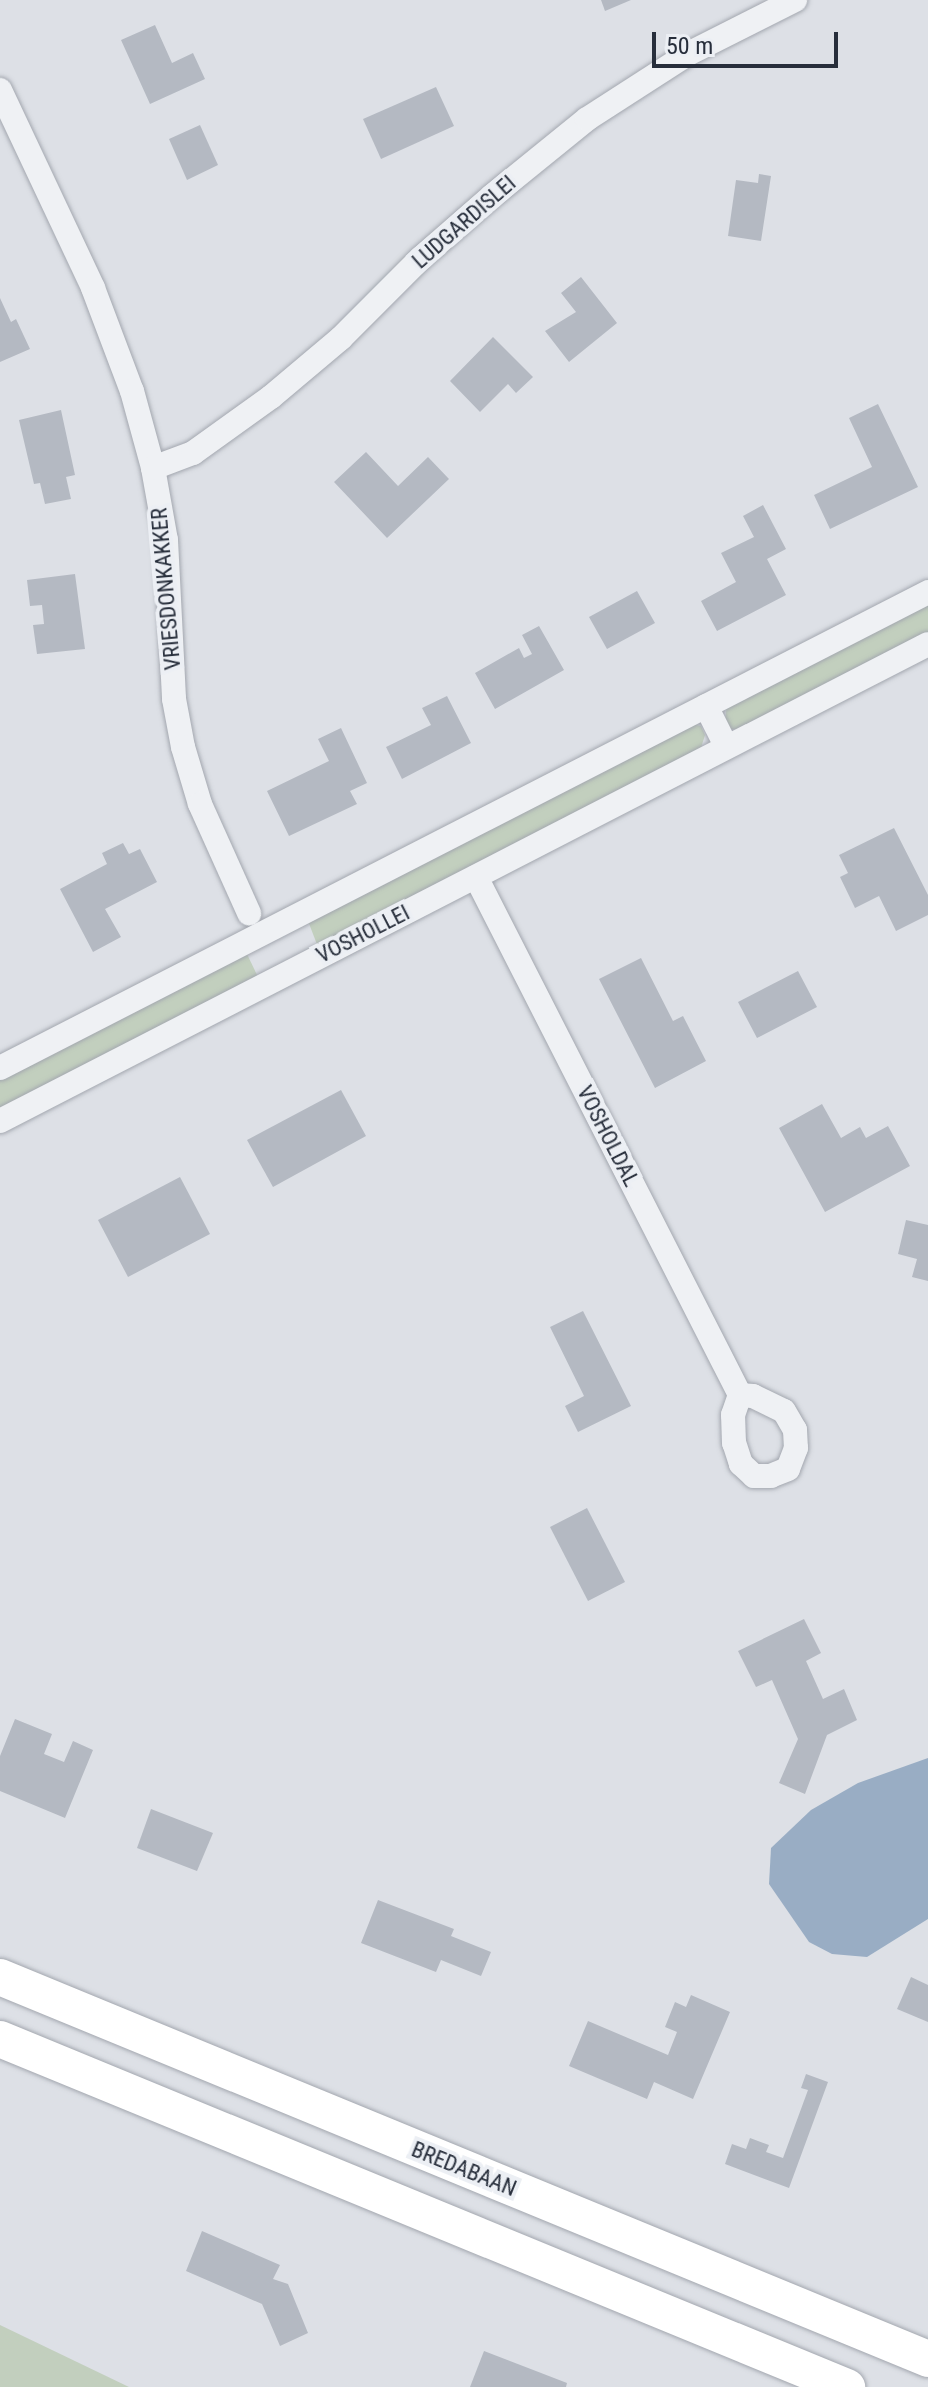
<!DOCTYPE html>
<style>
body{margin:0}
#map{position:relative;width:928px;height:2387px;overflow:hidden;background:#dde0e6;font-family:"Roboto Condensed",sans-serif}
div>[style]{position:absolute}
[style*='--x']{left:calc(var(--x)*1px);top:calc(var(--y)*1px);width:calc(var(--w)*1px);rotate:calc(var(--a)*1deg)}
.green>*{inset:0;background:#c2cfbe}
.water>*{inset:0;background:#99adc4}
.building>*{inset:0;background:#b4b9c2}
.roads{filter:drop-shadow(0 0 2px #a3a7af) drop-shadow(0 0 2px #a3a7af)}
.minor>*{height:24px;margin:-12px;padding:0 12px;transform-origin:12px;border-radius:12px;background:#eff1f4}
.primary>*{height:36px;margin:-18px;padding:0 18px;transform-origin:18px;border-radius:18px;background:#fff}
span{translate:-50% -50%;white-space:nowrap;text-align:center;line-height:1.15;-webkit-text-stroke:8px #eceff4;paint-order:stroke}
.street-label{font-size:22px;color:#272e3b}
.scale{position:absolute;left:652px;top:32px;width:186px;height:36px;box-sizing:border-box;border:4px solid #272e3b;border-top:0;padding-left:10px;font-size:24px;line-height:28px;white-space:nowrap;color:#272e3b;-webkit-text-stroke:6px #eceff4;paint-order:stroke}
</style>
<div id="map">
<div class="green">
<div style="clip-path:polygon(928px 602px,928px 633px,740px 729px,730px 729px,725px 721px,727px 704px)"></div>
<div style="clip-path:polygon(692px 724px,701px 726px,705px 735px,700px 751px,318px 947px,308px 921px)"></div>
<div style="clip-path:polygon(246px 952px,258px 977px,0 1109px,0 1079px)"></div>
<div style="clip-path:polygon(0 2325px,129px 2387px,0 2387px)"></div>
</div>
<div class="water">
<div style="clip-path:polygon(928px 1758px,928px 1919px,867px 1957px,832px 1954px,809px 1942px,769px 1884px,771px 1848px,811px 1810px,858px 1783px)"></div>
</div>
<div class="building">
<div style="clip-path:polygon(601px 0,631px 0,605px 11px)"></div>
<div style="clip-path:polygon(155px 25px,172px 63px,193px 53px,205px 79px,150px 104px,121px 40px)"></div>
<div style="clip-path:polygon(436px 87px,454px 126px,381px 159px,363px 119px)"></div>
<div style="clip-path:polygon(200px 125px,218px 165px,187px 180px,169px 139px)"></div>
<div style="clip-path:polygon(759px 174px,771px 176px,761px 241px,728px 236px,736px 180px,758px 183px)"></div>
<div style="clip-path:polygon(581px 277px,617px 323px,569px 362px,545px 331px,576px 312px,561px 293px)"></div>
<div style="clip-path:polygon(0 298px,11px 322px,16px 319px,30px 349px,0 362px)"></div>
<div style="clip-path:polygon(493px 337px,533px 377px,516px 393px,508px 384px,480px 412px,450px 381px)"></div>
<div style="clip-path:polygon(878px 404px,918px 487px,830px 529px,814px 495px,872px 467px,849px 418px)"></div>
<div style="clip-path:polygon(61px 410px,75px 475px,66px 477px,71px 499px,45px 504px,40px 483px,34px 484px,19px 420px)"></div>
<div style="clip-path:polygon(366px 452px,398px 486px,428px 457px,449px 479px,387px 538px,334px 482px)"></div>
<div style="clip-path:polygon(763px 505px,786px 549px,767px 559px,786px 595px,717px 631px,701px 601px,736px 582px,721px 553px,754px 537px,743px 516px)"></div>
<div style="clip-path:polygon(75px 574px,85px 649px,37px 654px,33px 625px,44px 624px,42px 605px,30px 606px,27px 580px)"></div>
<div style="clip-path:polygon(637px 591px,655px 623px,607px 649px,589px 617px)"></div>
<div style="clip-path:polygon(539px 626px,564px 670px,495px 709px,475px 673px,519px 648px,524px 658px,532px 654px,522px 635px)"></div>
<div style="clip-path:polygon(447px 696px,471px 743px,402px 779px,386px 747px,431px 725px,422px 708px)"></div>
<div style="clip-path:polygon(341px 728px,367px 783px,350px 791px,357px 804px,289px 836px,267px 791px,329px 761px,318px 739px)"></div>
<div style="clip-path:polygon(894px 828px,928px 895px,928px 915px,896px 931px,879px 896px,855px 908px,840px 877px,848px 873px,839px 855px)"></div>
<div style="clip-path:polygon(123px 843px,129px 854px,140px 849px,157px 882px,105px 909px,121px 937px,93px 952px,60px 889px,107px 864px,102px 853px)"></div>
<div style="clip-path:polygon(641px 958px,673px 1021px,683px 1016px,706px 1061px,655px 1088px,599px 979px)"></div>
<div style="clip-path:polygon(798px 971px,817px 1007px,757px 1038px,738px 1002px)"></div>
<div style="clip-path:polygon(341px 1090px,366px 1136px,273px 1187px,247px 1140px)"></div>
<div style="clip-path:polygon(822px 1104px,841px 1138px,860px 1127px,866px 1138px,888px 1126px,910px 1166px,825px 1212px,779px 1128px)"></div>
<div style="clip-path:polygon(180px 1177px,210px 1234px,128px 1277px,98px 1220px)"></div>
<div style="clip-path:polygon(906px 1220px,928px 1225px,928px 1281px,912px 1277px,917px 1259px,898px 1254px)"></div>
<div style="clip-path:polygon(583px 1311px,631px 1406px,578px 1432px,565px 1406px,584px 1396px,550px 1327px)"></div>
<div style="clip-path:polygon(587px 1508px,625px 1582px,588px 1601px,550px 1527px)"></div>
<div style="clip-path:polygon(804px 1619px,821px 1653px,806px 1661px,823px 1699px,844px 1689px,857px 1720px,827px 1735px,805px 1794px,779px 1783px,798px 1739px,772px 1680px,756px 1687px,738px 1651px)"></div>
<div style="clip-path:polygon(15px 1719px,52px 1734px,44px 1754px,64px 1762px,73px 1741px,93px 1750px,65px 1818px,0 1791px,0 1756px)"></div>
<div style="clip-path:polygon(151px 1809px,213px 1833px,197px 1871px,137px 1848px)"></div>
<div style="clip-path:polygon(378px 1900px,454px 1929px,451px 1936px,491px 1952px,481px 1976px,441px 1960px,436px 1972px,361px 1943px)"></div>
<div style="clip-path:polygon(911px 1977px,928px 1985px,928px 2022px,897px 2009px)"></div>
<div style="clip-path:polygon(691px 1995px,730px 2012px,693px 2099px,654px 2082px,647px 2099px,569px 2066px,588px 2021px,668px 2055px,677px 2032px,665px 2027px,675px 2002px,686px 2007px)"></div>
<div style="clip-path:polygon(806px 2074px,828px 2082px,789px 2188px,725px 2164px,732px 2144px,746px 2149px,750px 2138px,769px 2145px,766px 2152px,783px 2158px,808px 2090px,801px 2088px)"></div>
<div style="clip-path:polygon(202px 2231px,280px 2265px,273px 2279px,288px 2284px,308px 2333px,280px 2346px,262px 2304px,186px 2271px)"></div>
<div style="clip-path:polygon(484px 2351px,567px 2383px,566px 2387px,470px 2387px)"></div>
</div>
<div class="roads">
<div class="minor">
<div style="--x:0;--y:90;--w:219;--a:64.8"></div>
<div style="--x:93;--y:288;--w:110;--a:69.3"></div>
<div style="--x:132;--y:391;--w:80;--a:74.7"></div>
<div style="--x:153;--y:468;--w:73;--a:79.8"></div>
<div style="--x:166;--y:540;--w:159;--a:87.1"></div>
<div style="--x:174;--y:699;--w:49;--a:79.4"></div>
<div style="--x:183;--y:747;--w:59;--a:73.4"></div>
<div style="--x:200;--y:804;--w:120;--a:65.8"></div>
<div style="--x:153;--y:468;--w:43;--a:-20.6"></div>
<div style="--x:193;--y:453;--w:96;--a:-35.7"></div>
<div style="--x:271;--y:397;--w:92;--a:-40.1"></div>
<div style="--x:341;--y:338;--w:113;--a:-45"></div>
<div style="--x:421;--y:258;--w:94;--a:-41.1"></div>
<div style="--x:492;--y:196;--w:122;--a:-39"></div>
<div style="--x:587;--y:119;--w:120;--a:-32.8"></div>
<div style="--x:688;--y:54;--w:120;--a:-26.8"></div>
<div style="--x:706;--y:706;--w:45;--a:63.4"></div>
<div style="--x:476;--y:877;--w:581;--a:62.99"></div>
<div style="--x:0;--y:1068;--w:1043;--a:-27.15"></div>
<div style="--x:0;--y:1121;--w:1043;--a:-27.2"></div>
<div style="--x:740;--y:1395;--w:13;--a:4"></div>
<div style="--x:753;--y:1396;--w:34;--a:26"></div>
<div style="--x:784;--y:1411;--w:22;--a:60"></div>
<div style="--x:795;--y:1430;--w:18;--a:87"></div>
<div style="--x:796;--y:1448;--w:22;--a:111"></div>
<div style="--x:788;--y:1469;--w:18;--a:158"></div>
<div style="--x:771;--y:1476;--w:17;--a:180"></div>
<div style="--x:754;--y:1476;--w:18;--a:-137"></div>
<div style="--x:741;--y:1464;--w:22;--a:-108"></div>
<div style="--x:734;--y:1443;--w:28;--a:-92"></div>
<div style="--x:733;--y:1415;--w:21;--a:-71"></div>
</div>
<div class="primary">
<div style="--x:0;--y:1977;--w:1004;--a:22.37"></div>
<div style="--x:0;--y:2039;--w:916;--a:22.34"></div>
</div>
</div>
<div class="street-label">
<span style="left:464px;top:222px;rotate:-41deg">LUDGARDISLEI</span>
<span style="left:166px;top:589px;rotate:-95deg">VRIESDONKAKKER</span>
<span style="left:363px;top:934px;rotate:-27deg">VOSHOLLEI</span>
<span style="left:608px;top:1136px;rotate:63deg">VOSHOLDAL</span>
<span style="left:464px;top:2169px;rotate:22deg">BREDABAAN</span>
</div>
<div class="scale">50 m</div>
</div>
